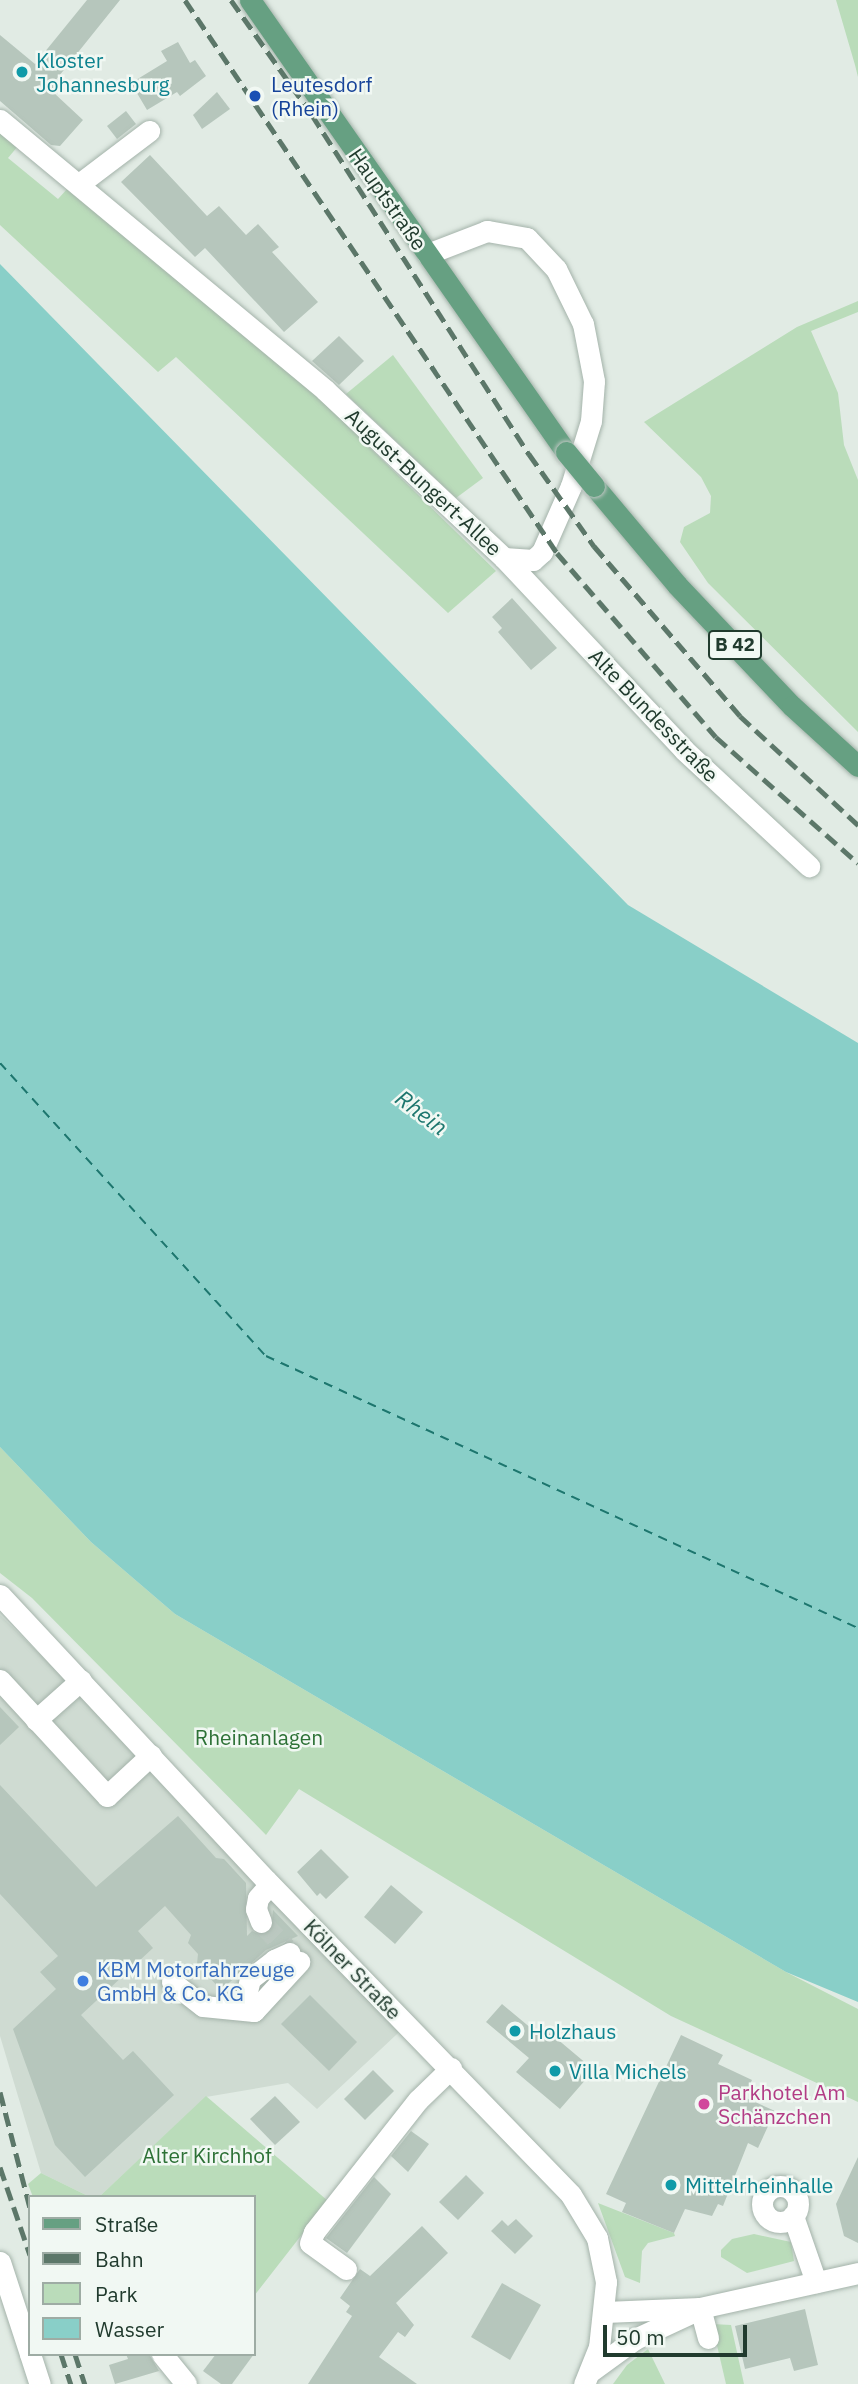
<!DOCTYPE html>
<meta charset="utf-8">
<style>
body{margin:0}
#map{position:relative;width:858px;height:2384px;overflow:hidden;background:#e1ebe4;font-family:"IBM Plex Sans",sans-serif}
div>[style]{position:absolute}
[style*='--x']{left:calc(var(--x)*1px);top:calc(var(--y)*1px);width:calc(var(--w)*1px);rotate:calc(var(--a)*1deg)}
.built>*{inset:0;background:#cfdbd2}
.green>*{inset:0;background:#badcba}
.water>*{inset:0;background:#89cfc8}
.ferry>*{height:2px;margin-top:-1px;transform-origin:0;background:repeating-linear-gradient(90deg,#1d766e 0 9px,transparent 0 16px)}
.building>*{inset:0;background:#b6c6bc}
.minor-tunnel>*{height:21px;margin-top:-10.5px;transform-origin:0;background:repeating-linear-gradient(90deg,#bbc8c0 0 21px,transparent 0 31px)}
.roads{filter:drop-shadow(0 0 2px #a4b3aa) drop-shadow(0 0 2px #a4b3aa)}
.minor>*{height:21px;margin:-10.5px;padding:0 10.5px;transform-origin:10.5px;border-radius:10.5px;background:#fff}
.minor>.ring{margin:-10.5px;padding:0;box-sizing:content-box;background:none;border:21px solid #fff;border-radius:50%}
.major>*{height:21px;margin:-10.5px;padding:0 10.5px;transform-origin:10.5px;border-radius:10.5px;background:#66a082}
.rail>*{height:5px;margin-top:-2.5px;transform-origin:0;background:repeating-linear-gradient(90deg,#5c7769 0 14px,transparent 0 21px)}
.bridges{filter:drop-shadow(0 0 2px #c1c8c4) drop-shadow(0 0 2px #c1c8c4)}
.major-bridge>*{height:21px;margin:-10.5px;padding:0 10.5px;transform-origin:10.5px;border-radius:10.5px;background:#66a082}
.dots>*{width:19px;height:19px;translate:-50% -50%;box-sizing:border-box;border:4px solid #f1f8f3;border-radius:50%}
span{translate:-50% -50%;white-space:nowrap;text-align:center;line-height:1.15;-webkit-text-stroke:5px #f1f8f3;paint-order:stroke}
.shield-label span{padding:2px 5px;background:#f1f8f3;border:2px solid;border-radius:5px;-webkit-text-stroke-width:0}
.shield-label{font-size:19px;color:#213b2e;font-weight:700}
.culture-label{font-size:21px;color:#0d838f}
.left{translate:0 -50%;text-align:left}
.transit-label{font-size:21px;color:#164399}
.street-label{font-size:21px;color:#213b2e}
.park-label{font-size:21px;color:#2d7136}
.shop-label{font-size:21px;color:#366cbe}
.hotel-label{font-size:21px;color:#b23c85}
.water-label{font-size:23px;color:#1d766e;font-style:italic}
.legend{position:absolute;left:28px;top:2195px;width:228px;height:161px;box-sizing:border-box;background:#f1f8f3;border:2px solid #9eaca4;margin:0;padding:9px 12px;list-style:none;font-size:21px;color:#213b2e}
.legend li{display:flex;align-items:center;gap:14px;height:35px}
.legend b{width:35px;border:2px solid #9eaca4}
.scale{position:absolute;left:603px;top:2325px;width:144px;height:32px;box-sizing:border-box;border:4px solid #213b2e;border-top:0;padding-left:9px;font-size:21px;line-height:24px;white-space:nowrap;color:#213b2e;-webkit-text-stroke:5px #f1f8f3;paint-order:stroke}
</style>
<div id="map">
<div class="built">
<div style="clip-path:polygon(0 1615px,412px 2020px,317px 2109px,288px 2083px,206px 2097px,99px 2197px,90px 2197px,41px 2173px,0 2036px)"></div>
</div>
<div class="green">
<div style="clip-path:polygon(836px 0,858px 0,858px 77px,855px 65px)"></div>
<div style="clip-path:polygon(0 133px,18px 146px,8px 158px,58px 199px,68px 188px,317px 396px,496px 571px,448px 613px,176px 357px,158px 372px,0 225px)"></div>
<div style="clip-path:polygon(858px 301px,858px 312px,811px 331px,838px 393px,844px 445px,858px 480px,858px 732px,708px 583px,680px 542px,684px 527px,710px 513px,711px 496px,701px 477px,644px 422px,797px 327px)"></div>
<div style="clip-path:polygon(393px 355px,483px 478px,456px 498px,346px 394px)"></div>
<div style="clip-path:polygon(0 1447px,91px 1542px,175px 1614px,786px 1972px,858px 2009px,858px 2102px,671px 2016px,299px 1789px,266px 1835px,32px 1598px,0 1573px)"></div>
<div style="clip-path:polygon(206px 2096px,328px 2201px,254px 2296px,254px 2197px,99px 2197px)"></div>
<div style="clip-path:polygon(41px 2173px,90px 2197px,33px 2197px,28px 2184px)"></div>
<div style="clip-path:polygon(598px 2203px,674px 2233px,675px 2236px,648px 2243px,642px 2251px,640px 2283px,625px 2277px)"></div>
<div style="clip-path:polygon(754px 2234px,791px 2242px,794px 2261px,747px 2273px,721px 2257px,721px 2250px,732px 2239px)"></div>
<div style="clip-path:polygon(712px 2324px,731px 2325px,744px 2384px,726px 2384px)"></div>
<div style="clip-path:polygon(648px 2349px,665px 2384px,613px 2384px,627px 2365px)"></div>
</div>
<div class="water">
<div style="clip-path:polygon(0 264px,628px 905px,858px 1043px,858px 2002px,786px 1972px,175px 1614px,91px 1542px,0 1447px)"></div>
</div>
<div class="ferry">
<div style="--x:0;--y:1063;--w:396;--a:47.8"></div>
<div style="--x:266;--y:1356;--w:651;--a:24.68"></div>
</div>
<div class="building">
<div style="clip-path:polygon(87px 0,120px 0,55px 81px,61px 85px,54px 93px,83px 120px,60px 146px,51px 145px,0 101px,0 35px,35px 64px)"></div>
<div style="clip-path:polygon(178px 42px,190px 63px,195px 60px,206px 76px,180px 96px,177px 92px,147px 110px,131px 83px,167px 61px,161px 51px)"></div>
<div style="clip-path:polygon(217px 92px,230px 109px,202px 129px,193px 115px)"></div>
<div style="clip-path:polygon(126px 111px,136px 124px,117px 139px,107px 126px)"></div>
<div style="clip-path:polygon(150px 155px,207px 216px,219px 206px,246px 235px,258px 224px,279px 247px,272px 252px,318px 302px,284px 332px,205px 248px,195px 257px,121px 182px)"></div>
<div style="clip-path:polygon(339px 336px,364px 361px,339px 385px,312px 361px)"></div>
<div style="clip-path:polygon(512px 598px,557px 648px,531px 670px,498px 632px,502px 628px,492px 617px)"></div>
<div style="clip-path:polygon(0 1707px,19px 1727px,0 1745px)"></div>
<div style="clip-path:polygon(0 1785px,96px 1887px,178px 1816px,216px 1858px,224px 1859px,246px 1883px,247px 1936px,252px 1931px,260px 1935px,271px 1931px,273px 1910px,298px 1936px,266px 1950px,221px 1990px,197px 1964px,198px 1954px,188px 1943px,191px 1935px,165px 1906px,138px 1931px,153px 1948px,81px 2015px,123px 2060px,133px 2051px,174px 2095px,85px 2177px,55px 2145px,13px 2029px,56px 1989px,40px 1972px,58px 1956px,0 1894px)"></div>
<div style="clip-path:polygon(321px 1849px,349px 1877px,326px 1899px,320px 1893px,317px 1896px,297px 1872px)"></div>
<div style="clip-path:polygon(391px 1885px,423px 1912px,395px 1944px,364px 1917px)"></div>
<div style="clip-path:polygon(310px 1995px,357px 2042px,329px 2071px,281px 2024px)"></div>
<div style="clip-path:polygon(502px 2004px,544px 2039px,550px 2033px,594px 2070px,560px 2109px,516px 2072px,529px 2058px,486px 2022px)"></div>
<div style="clip-path:polygon(681px 2035px,723px 2055px,718px 2064px,752px 2080px,744px 2097px,775px 2111px,758px 2148px,748px 2143px,723px 2206px,718px 2204px,712px 2216px,685px 2209px,674px 2233px,622px 2212px,626px 2203px,606px 2194px)"></div>
<div style="clip-path:polygon(373px 2070px,394px 2091px,365px 2120px,344px 2099px)"></div>
<div style="clip-path:polygon(275px 2096px,300px 2122px,275px 2145px,250px 2119px)"></div>
<div style="clip-path:polygon(411px 2131px,429px 2144px,408px 2172px,391px 2156px)"></div>
<div style="clip-path:polygon(858px 2157px,858px 2243px,844px 2236px,836px 2204px)"></div>
<div style="clip-path:polygon(466px 2175px,484px 2193px,458px 2220px,439px 2202px)"></div>
<div style="clip-path:polygon(374px 2177px,391px 2194px,347px 2253px,326px 2238px)"></div>
<div style="clip-path:polygon(516px 2219px,533px 2236px,515px 2254px,491px 2231px,502px 2220px,508px 2226px)"></div>
<div style="clip-path:polygon(422px 2226px,448px 2253px,396px 2303px,414px 2325px,405px 2337px,398px 2332px,379px 2357px,417px 2384px,308px 2384px,352px 2316px,346px 2312px,350px 2306px,340px 2298px,360px 2269px,370px 2276px)"></div>
<div style="clip-path:polygon(502px 2283px,541px 2305px,510px 2360px,471px 2337px)"></div>
<div style="clip-path:polygon(805px 2309px,818px 2365px,794px 2371px,790px 2358px,745px 2369px,735px 2326px)"></div>
<div style="clip-path:polygon(126px 2354px,149px 2354px,159px 2371px,115px 2384px,109px 2365px,128px 2359px)"></div>
<div style="clip-path:polygon(216px 2354px,254px 2354px,232px 2384px,221px 2384px,203px 2371px)"></div>
</div>
<div class="minor-tunnel">
<div style="--x:261;--y:1922;--w:36;--a:46"></div>
</div>
<div class="roads">
<div class="minor">
<div style="--x:0;--y:120;--w:423;--a:39.7"></div>
<div style="--x:325;--y:390;--w:245;--a:43.2"></div>
<div style="--x:504;--y:558;--w:29;--a:4"></div>
<div style="--x:533;--y:560;--w:12;--a:-42"></div>
<div style="--x:542;--y:552;--w:72;--a:-66.3"></div>
<div style="--x:571;--y:486;--w:68;--a:-72.9"></div>
<div style="--x:591;--y:421;--w:40;--a:-85.7"></div>
<div style="--x:594;--y:381;--w:58;--a:-100.9"></div>
<div style="--x:583;--y:324;--w:61;--a:-116.1"></div>
<div style="--x:556;--y:269;--w:42;--a:-133.1"></div>
<div style="--x:527;--y:238;--w:41;--a:-170.1"></div>
<div style="--x:487;--y:231;--w:64;--a:159"></div>
<div style="--x:79;--y:184;--w:88;--a:-37.1"></div>
<div style="--x:504;--y:558;--w:263;--a:46.8"></div>
<div style="--x:684;--y:750;--w:171;--a:42.9"></div>
<div style="--x:0;--y:1595;--w:390;--a:47"></div>
<div style="--x:266;--y:1880;--w:438;--a:45.9"></div>
<div style="--x:571;--y:2195;--w:50;--a:58.8"></div>
<div style="--x:597;--y:2238;--w:45;--a:78.4"></div>
<div style="--x:606;--y:2282;--w:65;--a:96.1"></div>
<div style="--x:599;--y:2347;--w:40;--a:112"></div>
<div style="--x:0;--y:1680;--w:158;--a:47.3"></div>
<div style="--x:107;--y:1796;--w:60;--a:-43"></div>
<div style="--x:36;--y:1720;--w:60;--a:-41.6"></div>
<div style="--x:261;--y:1922;--w:14;--a:-111"></div>
<div style="--x:256;--y:1909;--w:11;--a:-80"></div>
<div style="--x:258;--y:1898;--w:18;--a:-49"></div>
<div style="--x:172;--y:1982;--w:39;--a:38"></div>
<div style="--x:203;--y:2006;--w:51;--a:5.6"></div>
<div style="--x:254;--y:2011;--w:67;--a:-47.4"></div>
<div style="--x:254;--y:2011;--w:17;--a:-118"></div>
<div style="--x:246;--y:1996;--w:17;--a:-77"></div>
<div style="--x:250;--y:1979;--w:31;--a:-38"></div>
<div style="--x:274;--y:1960;--w:17;--a:-24"></div>
<div class="ring" style="left:762px;top:2186px;width:15px;height:15px"></div>
<div style="--x:793;--y:2216;--w:70;--a:70.8"></div>
<div style="--x:0;--y:2262;--w:97;--a:71.9"></div>
<div style="--x:346;--y:2269;--w:44;--a:-144.2"></div>
<div style="--x:310;--y:2243;--w:12;--a:-70"></div>
<div style="--x:314;--y:2232;--w:168;--a:-51.8"></div>
<div style="--x:418;--y:2100;--w:46;--a:-44.1"></div>
<div style="--x:700;--y:2308;--w:31;--a:75"></div>
<div style="--x:605;--y:2312;--w:95;--a:-2.4"></div>
<div style="--x:700;--y:2308;--w:162;--a:-12.5"></div>
<div style="--x:30;--y:2354;--w:32;--a:72"></div>
<div style="--x:162;--y:2354;--w:38;--a:51"></div>
<div style="--x:591;--y:2371;--w:54;--a:-36"></div>
<div style="--x:635;--y:2339;--w:64;--a:-25"></div>
</div>
<div class="major">
<div style="--x:250;--y:0;--w:552;--a:55.04"></div>
<div style="--x:594;--y:486;--w:129;--a:50"></div>
<div style="--x:677;--y:585;--w:167;--a:46.5"></div>
<div style="--x:792;--y:706;--w:89;--a:42.3"></div>
</div>
</div>
<div class="rail">
<div style="--x:185;--y:0;--w:666;--a:56.07"></div>
<div style="--x:557;--y:553;--w:243;--a:49.2"></div>
<div style="--x:716;--y:737;--w:190;--a:41.6"></div>
<div style="--x:231;--y:0;--w:141;--a:54.8"></div>
<div style="--x:312;--y:115;--w:403;--a:57.4"></div>
<div style="--x:529;--y:454;--w:113;--a:54.8"></div>
<div style="--x:594;--y:546;--w:224;--a:49.3"></div>
<div style="--x:740;--y:716;--w:161;--a:42.7"></div>
<div style="--x:0;--y:2092;--w:120;--a:75.5"></div>
<div style="--x:0;--y:2167;--w:93;--a:71.2"></div>
<div style="--x:61;--y:2354;--w:32;--a:72"></div>
<div style="--x:75;--y:2354;--w:32;--a:72"></div>
</div>
<div class="bridges">
<div class="major-bridge">
<div style="--x:566;--y:452;--w:44;--a:50.5"></div>
</div>
</div>
<div class="dots">
<div style="left:22px;top:72px;background:#0f9aa8"></div>
<div style="left:255px;top:96px;background:#1a4fb4"></div>
<div style="left:83px;top:1981px;background:#3f7fe0"></div>
<div style="left:515px;top:2031px;background:#0f9aa8"></div>
<div style="left:555px;top:2071px;background:#0f9aa8"></div>
<div style="left:704px;top:2104px;background:#d1479c"></div>
<div style="left:671px;top:2185px;background:#0f9aa8"></div>
</div>
<div class="shield-label">
<span style="left:735px;top:645px">B 42</span>
</div>
<div class="culture-label">
<span class="left" style="left:36px;top:72px">Kloster<br>Johannesburg</span>
<span class="left" style="left:529px;top:2031px">Holzhaus</span>
<span class="left" style="left:569px;top:2071px">Villa Michels</span>
<span class="left" style="left:685px;top:2185px">Mittelrheinhalle</span>
</div>
<div class="transit-label">
<span class="left" style="left:271px;top:96px">Leutesdorf<br>(Rhein)</span>
</div>
<div class="street-label">
<span style="left:388px;top:199px;rotate:55deg">Hauptstraße</span>
<span style="left:424px;top:482px;rotate:43deg">August-Bungert-Allee</span>
<span style="left:654px;top:715px;rotate:46deg">Alte Bundesstraße</span>
<span style="left:353px;top:1969px;rotate:46deg">Kölner Straße</span>
</div>
<div class="park-label">
<span style="left:259px;top:1737px">Rheinanlagen</span>
<span style="left:207px;top:2155px">Alter Kirchhof</span>
</div>
<div class="shop-label">
<span class="left" style="left:97px;top:1981px">KBM Motorfahrzeuge<br>GmbH &amp; Co. KG</span>
</div>
<div class="hotel-label">
<span class="left" style="left:718px;top:2104px">Parkhotel Am<br>Schänzchen</span>
</div>
<div class="water-label">
<span style="left:422px;top:1112px;rotate:37deg">Rhein</span>
</div>
<ul class="legend">
<li><b style="height:9px;background:#66a082"></b>Straße</li>
<li><b style="height:9px;background:#5c7769"></b>Bahn</li>
<li><b style="height:19px;background:#badcba"></b>Park</li>
<li><b style="height:19px;background:#89cfc8"></b>Wasser</li>
</ul>
<div class="scale">50 m</div>
</div>
